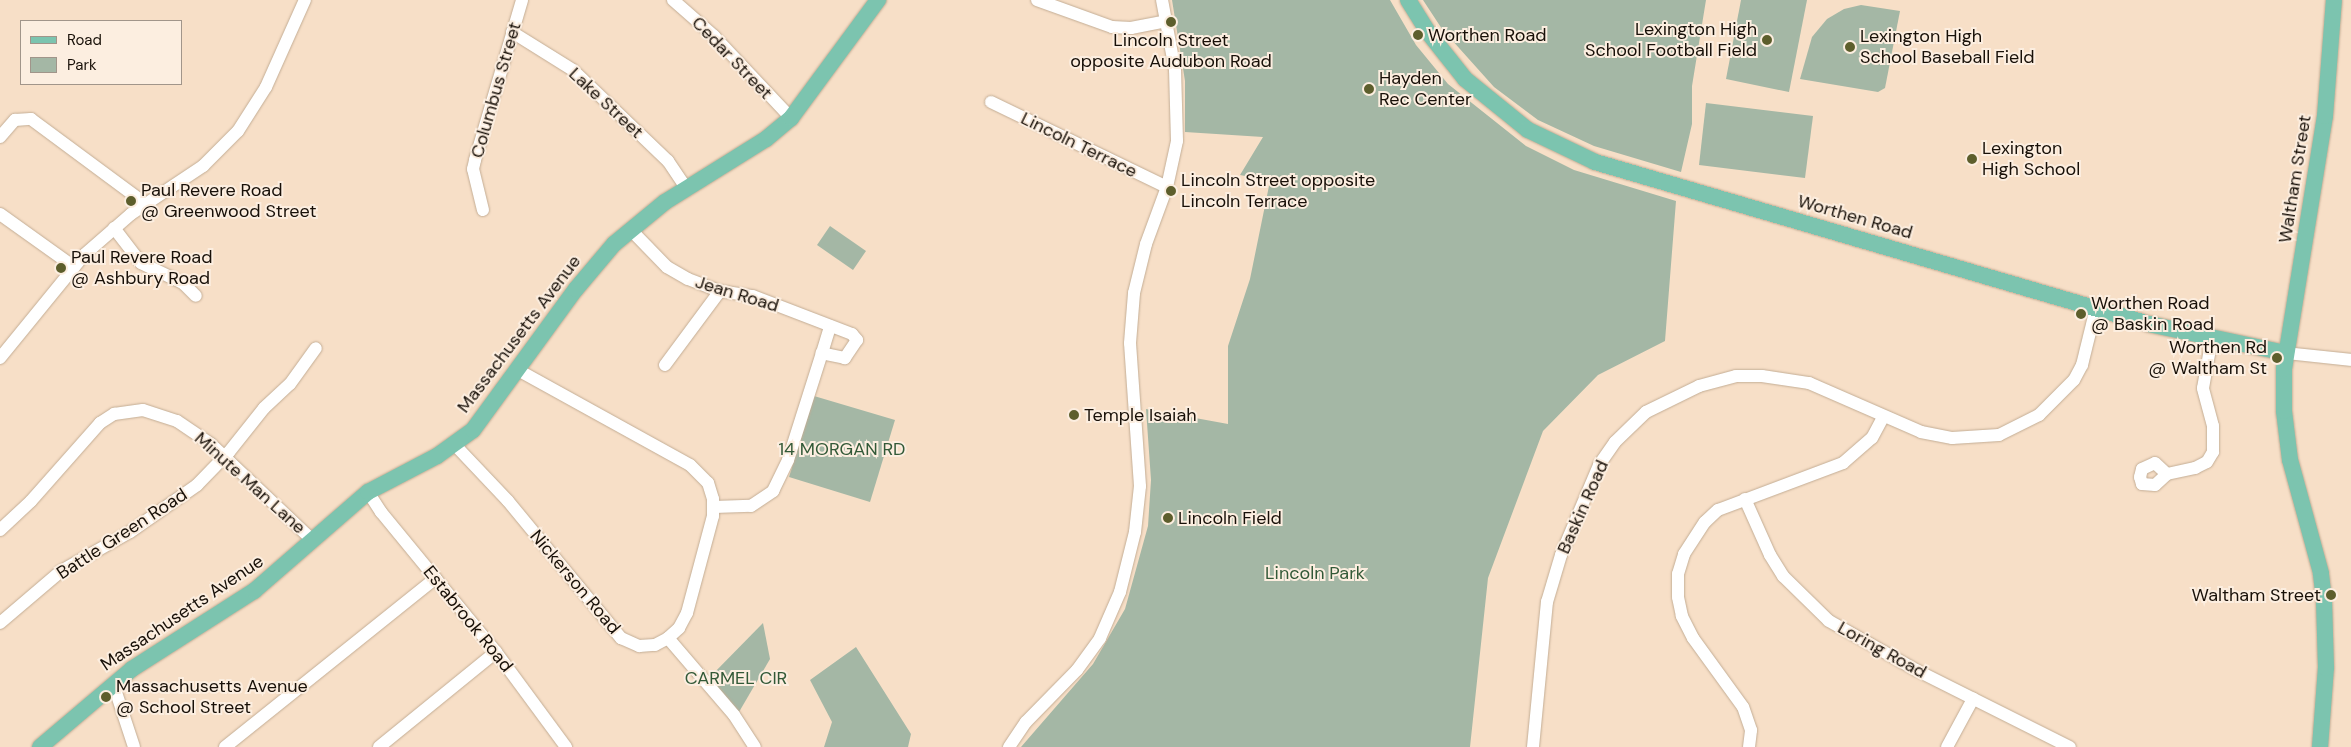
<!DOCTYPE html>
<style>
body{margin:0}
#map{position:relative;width:2351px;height:747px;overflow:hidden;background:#f7dfc7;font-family:"DM Sans",sans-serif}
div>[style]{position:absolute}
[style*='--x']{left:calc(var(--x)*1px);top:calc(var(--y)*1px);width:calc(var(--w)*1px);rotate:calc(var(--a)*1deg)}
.green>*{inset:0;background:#a4b7a5}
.roads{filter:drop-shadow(0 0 1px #c3ad95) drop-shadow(0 0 1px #c3ad95)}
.minor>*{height:12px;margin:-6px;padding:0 6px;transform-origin:6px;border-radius:6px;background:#fff}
.major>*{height:16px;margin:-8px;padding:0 8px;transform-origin:8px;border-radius:8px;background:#7cc4af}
.dots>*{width:14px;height:14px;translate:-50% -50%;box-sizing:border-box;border:2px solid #fceee0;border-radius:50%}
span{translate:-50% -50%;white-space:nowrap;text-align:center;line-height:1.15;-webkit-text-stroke:4px #fceee0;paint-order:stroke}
.poi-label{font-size:18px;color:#181008}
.right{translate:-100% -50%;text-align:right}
.left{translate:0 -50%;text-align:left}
.street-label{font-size:18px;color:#181008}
.park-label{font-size:18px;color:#325937}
.legend{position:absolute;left:20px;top:20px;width:162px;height:65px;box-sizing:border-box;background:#fceee0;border:1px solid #a1958a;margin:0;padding:6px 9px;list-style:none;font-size:15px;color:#181008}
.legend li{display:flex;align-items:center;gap:10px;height:25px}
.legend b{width:25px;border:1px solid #a1958a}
</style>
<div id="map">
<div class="green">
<div style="clip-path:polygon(1172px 0,1390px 0,1416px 45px,1448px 84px,1526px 146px,1574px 170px,1676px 201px,1665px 341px,1598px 375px,1543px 431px,1488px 578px,1470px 747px,1021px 747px,1093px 664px,1125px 609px,1148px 526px,1151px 480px,1146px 409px,1228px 424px,1228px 346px,1250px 279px,1270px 181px,1240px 175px,1263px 137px,1185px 132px,1185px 81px)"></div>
<div style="clip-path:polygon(1423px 0,1706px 0,1692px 86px,1692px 124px,1681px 172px,1594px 146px,1538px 120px,1494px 87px,1442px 29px)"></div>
<div style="clip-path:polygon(1741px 0,1807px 0,1789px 92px,1726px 79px)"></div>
<div style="clip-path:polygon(1861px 5px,1900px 11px,1885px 88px,1878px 92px,1800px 79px,1812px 37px,1827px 19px,1844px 9px)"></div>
<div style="clip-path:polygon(1706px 103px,1813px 116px,1805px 178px,1699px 165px)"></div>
<div style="clip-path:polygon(830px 226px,866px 251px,853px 270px,817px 245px)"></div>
<div style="clip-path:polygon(814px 396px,895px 420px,870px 502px,789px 477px)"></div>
<div style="clip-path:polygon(763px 623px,770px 659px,739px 712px,709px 678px)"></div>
<div style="clip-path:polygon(856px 647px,911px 734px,908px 747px,824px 747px,832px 722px,810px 680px)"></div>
</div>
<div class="roads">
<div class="minor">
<div style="--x:673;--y:0;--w:55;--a:41.3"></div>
<div style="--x:714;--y:36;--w:112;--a:46.8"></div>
<div style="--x:1037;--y:0;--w:80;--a:19.8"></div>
<div style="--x:1112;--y:27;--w:19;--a:3"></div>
<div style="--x:1131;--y:28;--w:36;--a:-11"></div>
<div style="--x:512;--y:32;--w:72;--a:31.9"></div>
<div style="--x:573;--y:70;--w:132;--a:43.8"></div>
<div style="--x:668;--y:161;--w:32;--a:56"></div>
<div style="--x:991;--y:102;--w:195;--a:25.8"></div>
<div style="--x:0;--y:137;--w:23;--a:-49"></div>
<div style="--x:15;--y:120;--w:16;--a:-4"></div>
<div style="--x:31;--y:119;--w:143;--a:36.5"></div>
<div style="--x:483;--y:210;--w:42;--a:-103.7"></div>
<div style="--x:473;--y:169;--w:9;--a:-77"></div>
<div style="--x:475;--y:160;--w:167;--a:-73.6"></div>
<div style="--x:0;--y:214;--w:91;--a:35.6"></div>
<div style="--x:114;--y:228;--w:44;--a:52.4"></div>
<div style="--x:141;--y:263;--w:47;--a:25.5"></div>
<div style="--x:183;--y:283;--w:18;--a:45"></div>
<div style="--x:630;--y:229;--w:53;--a:45.8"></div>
<div style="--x:667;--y:267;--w:24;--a:30"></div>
<div style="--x:688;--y:279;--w:34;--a:21"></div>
<div style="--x:720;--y:291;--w:33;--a:9"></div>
<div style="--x:753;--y:296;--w:106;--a:21"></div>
<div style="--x:852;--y:334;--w:8;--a:50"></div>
<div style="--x:857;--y:340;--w:22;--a:124"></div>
<div style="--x:845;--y:358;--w:24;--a:-168"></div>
<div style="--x:822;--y:353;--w:28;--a:-73"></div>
<div style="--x:2286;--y:353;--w:65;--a:6.1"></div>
<div style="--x:0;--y:358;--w:133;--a:-50.8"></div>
<div style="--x:84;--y:255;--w:62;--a:-41.1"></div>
<div style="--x:131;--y:214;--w:87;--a:-33.7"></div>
<div style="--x:203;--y:166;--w:49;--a:-45"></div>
<div style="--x:238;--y:131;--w:52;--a:-57.5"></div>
<div style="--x:266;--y:87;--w:95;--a:-65.9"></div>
<div style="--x:665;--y:365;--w:92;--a:-53.4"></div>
<div style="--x:455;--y:445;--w:77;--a:46.6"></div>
<div style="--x:508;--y:501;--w:178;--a:50.5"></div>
<div style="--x:621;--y:638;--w:20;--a:24"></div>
<div style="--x:639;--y:646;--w:16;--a:-4"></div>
<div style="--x:655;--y:645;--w:15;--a:-28"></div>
<div style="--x:668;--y:638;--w:15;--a:-42"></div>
<div style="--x:679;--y:628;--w:17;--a:-62"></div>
<div style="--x:687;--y:613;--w:100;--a:-75"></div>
<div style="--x:713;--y:516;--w:17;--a:-90"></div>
<div style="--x:713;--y:499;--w:17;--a:-107"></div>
<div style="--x:708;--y:483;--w:25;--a:-135"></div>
<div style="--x:690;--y:465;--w:196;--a:-151.1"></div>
<div style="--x:2167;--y:474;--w:16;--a:137"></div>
<div style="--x:2155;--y:485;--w:13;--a:-176"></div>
<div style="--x:2142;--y:484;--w:7;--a:-106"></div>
<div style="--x:2140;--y:477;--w:8;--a:-76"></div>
<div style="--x:2142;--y:469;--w:14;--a:-25"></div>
<div style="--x:2155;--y:463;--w:16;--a:43"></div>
<div style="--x:2167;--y:474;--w:29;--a:-12"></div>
<div style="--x:2195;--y:468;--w:13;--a:-27"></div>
<div style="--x:2207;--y:462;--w:12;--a:-59"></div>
<div style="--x:2213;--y:452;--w:26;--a:-90"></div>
<div style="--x:2213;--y:426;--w:39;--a:-105"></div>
<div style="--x:2203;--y:388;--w:51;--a:-79.8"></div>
<div style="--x:368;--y:492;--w:24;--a:57"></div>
<div style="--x:381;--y:512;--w:181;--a:50.6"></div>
<div style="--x:496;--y:652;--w:118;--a:53.6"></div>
<div style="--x:1745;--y:499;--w:61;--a:65.9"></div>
<div style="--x:1770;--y:555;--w:25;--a:58"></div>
<div style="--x:1783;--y:576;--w:64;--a:44.4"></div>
<div style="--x:1829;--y:621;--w:100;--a:29.4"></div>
<div style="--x:1916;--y:670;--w:172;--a:26.6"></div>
<div style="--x:714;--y:507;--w:37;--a:-2"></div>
<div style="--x:751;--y:506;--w:27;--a:-34"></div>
<div style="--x:773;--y:491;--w:34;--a:-64"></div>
<div style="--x:788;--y:460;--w:112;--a:-72.4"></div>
<div style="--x:0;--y:530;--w:42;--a:-43.1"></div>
<div style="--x:31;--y:501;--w:104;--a:-48.5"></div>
<div style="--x:100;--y:423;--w:17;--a:-33"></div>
<div style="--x:114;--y:414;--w:29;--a:-8"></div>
<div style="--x:143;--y:410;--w:36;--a:18"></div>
<div style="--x:177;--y:421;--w:41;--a:34.1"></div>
<div style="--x:211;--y:444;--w:139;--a:43.5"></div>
<div style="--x:0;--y:623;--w:80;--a:-40.4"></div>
<div style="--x:61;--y:571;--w:79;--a:-29.5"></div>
<div style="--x:130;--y:532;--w:82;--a:-35"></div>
<div style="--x:197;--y:485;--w:46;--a:-45.9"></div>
<div style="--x:229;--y:452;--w:56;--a:-51.5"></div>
<div style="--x:264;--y:408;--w:35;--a:-43"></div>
<div style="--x:290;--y:384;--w:44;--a:-54.2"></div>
<div style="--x:668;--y:638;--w:101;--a:49.4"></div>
<div style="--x:734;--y:715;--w:38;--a:57"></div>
<div style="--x:113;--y:683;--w:67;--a:71.8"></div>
<div style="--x:225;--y:747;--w:270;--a:-38.7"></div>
<div style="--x:379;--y:747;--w:151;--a:-39.1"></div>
<div style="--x:1009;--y:747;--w:30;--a:-56"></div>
<div style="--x:1026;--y:722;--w:73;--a:-45.6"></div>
<div style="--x:1077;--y:670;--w:39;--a:-54"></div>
<div style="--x:1100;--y:638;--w:50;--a:-66.5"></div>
<div style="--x:1120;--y:592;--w:62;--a:-76"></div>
<div style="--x:1135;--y:532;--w:46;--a:-83.8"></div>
<div style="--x:1140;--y:486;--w:143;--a:-94"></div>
<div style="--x:1130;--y:343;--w:50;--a:-85.4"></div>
<div style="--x:1134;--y:293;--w:50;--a:-76.2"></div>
<div style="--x:1146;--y:244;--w:61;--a:-69.8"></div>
<div style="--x:1167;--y:187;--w:47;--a:-77.7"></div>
<div style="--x:1177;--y:141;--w:71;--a:-91.6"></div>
<div style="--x:1175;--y:70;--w:71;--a:-100.5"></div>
<div style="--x:1533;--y:747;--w:146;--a:-84.5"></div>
<div style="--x:1547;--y:602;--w:49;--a:-73.4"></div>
<div style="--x:1561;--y:555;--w:98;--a:-67.1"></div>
<div style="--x:1599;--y:465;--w:28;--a:-55"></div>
<div style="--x:1615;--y:442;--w:43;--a:-44.1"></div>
<div style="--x:1646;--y:412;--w:59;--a:-26.1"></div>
<div style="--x:1699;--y:386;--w:38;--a:-15"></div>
<div style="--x:1736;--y:376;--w:26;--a:0"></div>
<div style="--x:1762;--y:376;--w:48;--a:8.5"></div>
<div style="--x:1809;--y:383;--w:122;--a:23.6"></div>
<div style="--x:1921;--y:432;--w:32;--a:11"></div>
<div style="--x:1952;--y:438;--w:47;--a:-3.7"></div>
<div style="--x:1999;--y:435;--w:45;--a:-26.6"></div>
<div style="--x:2039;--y:415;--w:49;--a:-45"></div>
<div style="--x:2074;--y:380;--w:17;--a:-62"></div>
<div style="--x:2082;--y:365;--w:59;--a:-76.2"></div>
<div style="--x:1749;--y:747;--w:17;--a:-83"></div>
<div style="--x:1751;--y:730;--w:24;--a:-109"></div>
<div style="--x:1743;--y:707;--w:85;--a:-125.9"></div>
<div style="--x:1693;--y:638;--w:25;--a:-117"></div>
<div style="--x:1682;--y:616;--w:19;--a:-102"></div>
<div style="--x:1678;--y:597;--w:23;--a:-90"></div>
<div style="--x:1678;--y:574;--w:21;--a:-73"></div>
<div style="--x:1684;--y:554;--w:38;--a:-57"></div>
<div style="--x:1705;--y:522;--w:18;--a:-43"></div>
<div style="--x:1718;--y:510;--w:134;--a:-20.6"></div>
<div style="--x:1843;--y:463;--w:38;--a:-41"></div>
<div style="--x:1872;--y:438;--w:24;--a:-62"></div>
<div style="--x:1947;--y:747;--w:55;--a:-61.6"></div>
</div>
<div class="major">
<div style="--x:1408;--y:0;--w:36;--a:58"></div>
<div style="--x:1427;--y:31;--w:61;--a:51.6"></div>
<div style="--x:1465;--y:79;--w:81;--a:39"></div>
<div style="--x:1528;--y:130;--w:74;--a:25.5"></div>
<div style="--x:1595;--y:162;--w:577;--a:16.3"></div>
<div style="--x:2149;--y:324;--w:140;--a:12"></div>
<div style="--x:40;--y:747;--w:121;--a:-40.3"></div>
<div style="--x:132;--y:669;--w:145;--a:-32.6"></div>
<div style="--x:254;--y:591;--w:151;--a:-41"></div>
<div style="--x:368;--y:492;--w:78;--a:-27.6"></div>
<div style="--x:437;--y:456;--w:44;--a:-35.8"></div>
<div style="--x:473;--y:430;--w:175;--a:-53.9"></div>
<div style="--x:576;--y:289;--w:59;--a:-49.8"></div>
<div style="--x:614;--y:244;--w:66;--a:-39.5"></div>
<div style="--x:665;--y:202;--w:119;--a:-32"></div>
<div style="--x:766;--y:139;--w:33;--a:-40"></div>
<div style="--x:791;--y:118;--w:147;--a:-53.6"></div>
<div style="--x:2320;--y:747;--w:79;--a:-85.7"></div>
<div style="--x:2326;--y:668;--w:69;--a:-91.7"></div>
<div style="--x:2324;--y:599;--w:26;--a:-97"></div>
<div style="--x:2321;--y:573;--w:117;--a:-105.3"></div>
<div style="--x:2290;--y:460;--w:49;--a:-97"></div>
<div style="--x:2284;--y:411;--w:42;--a:-90"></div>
<div style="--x:2284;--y:369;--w:256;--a:-80.8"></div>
<div style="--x:2325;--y:116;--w:116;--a:-85.6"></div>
</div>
</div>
<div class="dots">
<div style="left:1171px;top:22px;background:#5d5e2c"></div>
<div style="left:1418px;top:35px;background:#5d5e2c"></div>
<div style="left:1767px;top:40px;background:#5d5e2c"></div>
<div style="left:1850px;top:47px;background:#5d5e2c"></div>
<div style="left:1369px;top:89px;background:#5d5e2c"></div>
<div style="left:1972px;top:159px;background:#5d5e2c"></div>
<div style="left:1171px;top:191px;background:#5d5e2c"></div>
<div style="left:131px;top:201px;background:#5d5e2c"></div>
<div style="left:61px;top:268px;background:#5d5e2c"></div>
<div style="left:2081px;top:314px;background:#5d5e2c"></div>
<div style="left:2277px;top:358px;background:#5d5e2c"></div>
<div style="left:1074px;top:415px;background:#5d5e2c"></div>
<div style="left:1168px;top:518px;background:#5d5e2c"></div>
<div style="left:2331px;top:595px;background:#5d5e2c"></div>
<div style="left:106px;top:697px;background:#5d5e2c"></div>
</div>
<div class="poi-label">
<span class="right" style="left:1757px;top:40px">Lexington High<br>School Football Field</span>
<span class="left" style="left:1428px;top:35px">Worthen Road</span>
<span class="left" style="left:1860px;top:47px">Lexington High<br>School Baseball Field</span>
<span style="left:1171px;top:51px">Lincoln Street<br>opposite Audubon Road</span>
<span class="left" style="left:1379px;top:89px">Hayden<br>Rec Center</span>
<span class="left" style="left:1982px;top:159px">Lexington<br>High School</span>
<span class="left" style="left:1181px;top:191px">Lincoln Street opposite<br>Lincoln Terrace</span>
<span class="left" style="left:141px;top:201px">Paul Revere Road<br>@ Greenwood Street</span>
<span class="left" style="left:71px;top:268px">Paul Revere Road<br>@ Ashbury Road</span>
<span class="left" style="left:2091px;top:314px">Worthen Road<br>@ Baskin Road</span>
<span class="right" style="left:2267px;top:358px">Worthen Rd<br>@ Waltham St</span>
<span class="left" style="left:1084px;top:415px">Temple Isaiah</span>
<span class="left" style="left:1178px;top:518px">Lincoln Field</span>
<span class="right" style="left:2321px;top:595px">Waltham Street</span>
<span class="left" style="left:116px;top:697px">Massachusetts Avenue<br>@ School Street</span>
</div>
<div class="street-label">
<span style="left:732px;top:58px;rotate:46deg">Cedar Street</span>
<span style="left:496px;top:90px;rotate:-74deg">Columbus Street</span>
<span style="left:606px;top:103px;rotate:43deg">Lake Street</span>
<span style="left:1079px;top:145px;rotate:26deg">Lincoln Terrace</span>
<span style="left:2295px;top:179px;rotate:-81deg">Waltham Street</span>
<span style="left:1855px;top:217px;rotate:16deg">Worthen Road</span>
<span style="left:737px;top:294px;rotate:17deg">Jean Road</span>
<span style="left:519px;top:334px;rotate:-53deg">Massachusetts Avenue</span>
<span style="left:250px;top:483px;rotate:42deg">Minute Man Lane</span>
<span style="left:1583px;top:507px;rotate:-66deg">Baskin Road</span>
<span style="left:122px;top:534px;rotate:-33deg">Battle Green Road</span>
<span style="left:575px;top:582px;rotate:50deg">Nickerson Road</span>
<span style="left:182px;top:613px;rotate:-34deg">Massachusetts Avenue</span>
<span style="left:468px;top:619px;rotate:51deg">Estabrook Road</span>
<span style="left:1882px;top:650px;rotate:29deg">Loring Road</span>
</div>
<div class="park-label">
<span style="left:842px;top:449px">14 MORGAN RD</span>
<span style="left:1315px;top:573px">Lincoln Park</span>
<span style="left:736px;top:678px">CARMEL CIR</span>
</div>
<ul class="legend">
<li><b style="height:6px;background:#7cc4af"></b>Road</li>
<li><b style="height:14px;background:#a4b7a5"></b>Park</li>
</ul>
</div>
